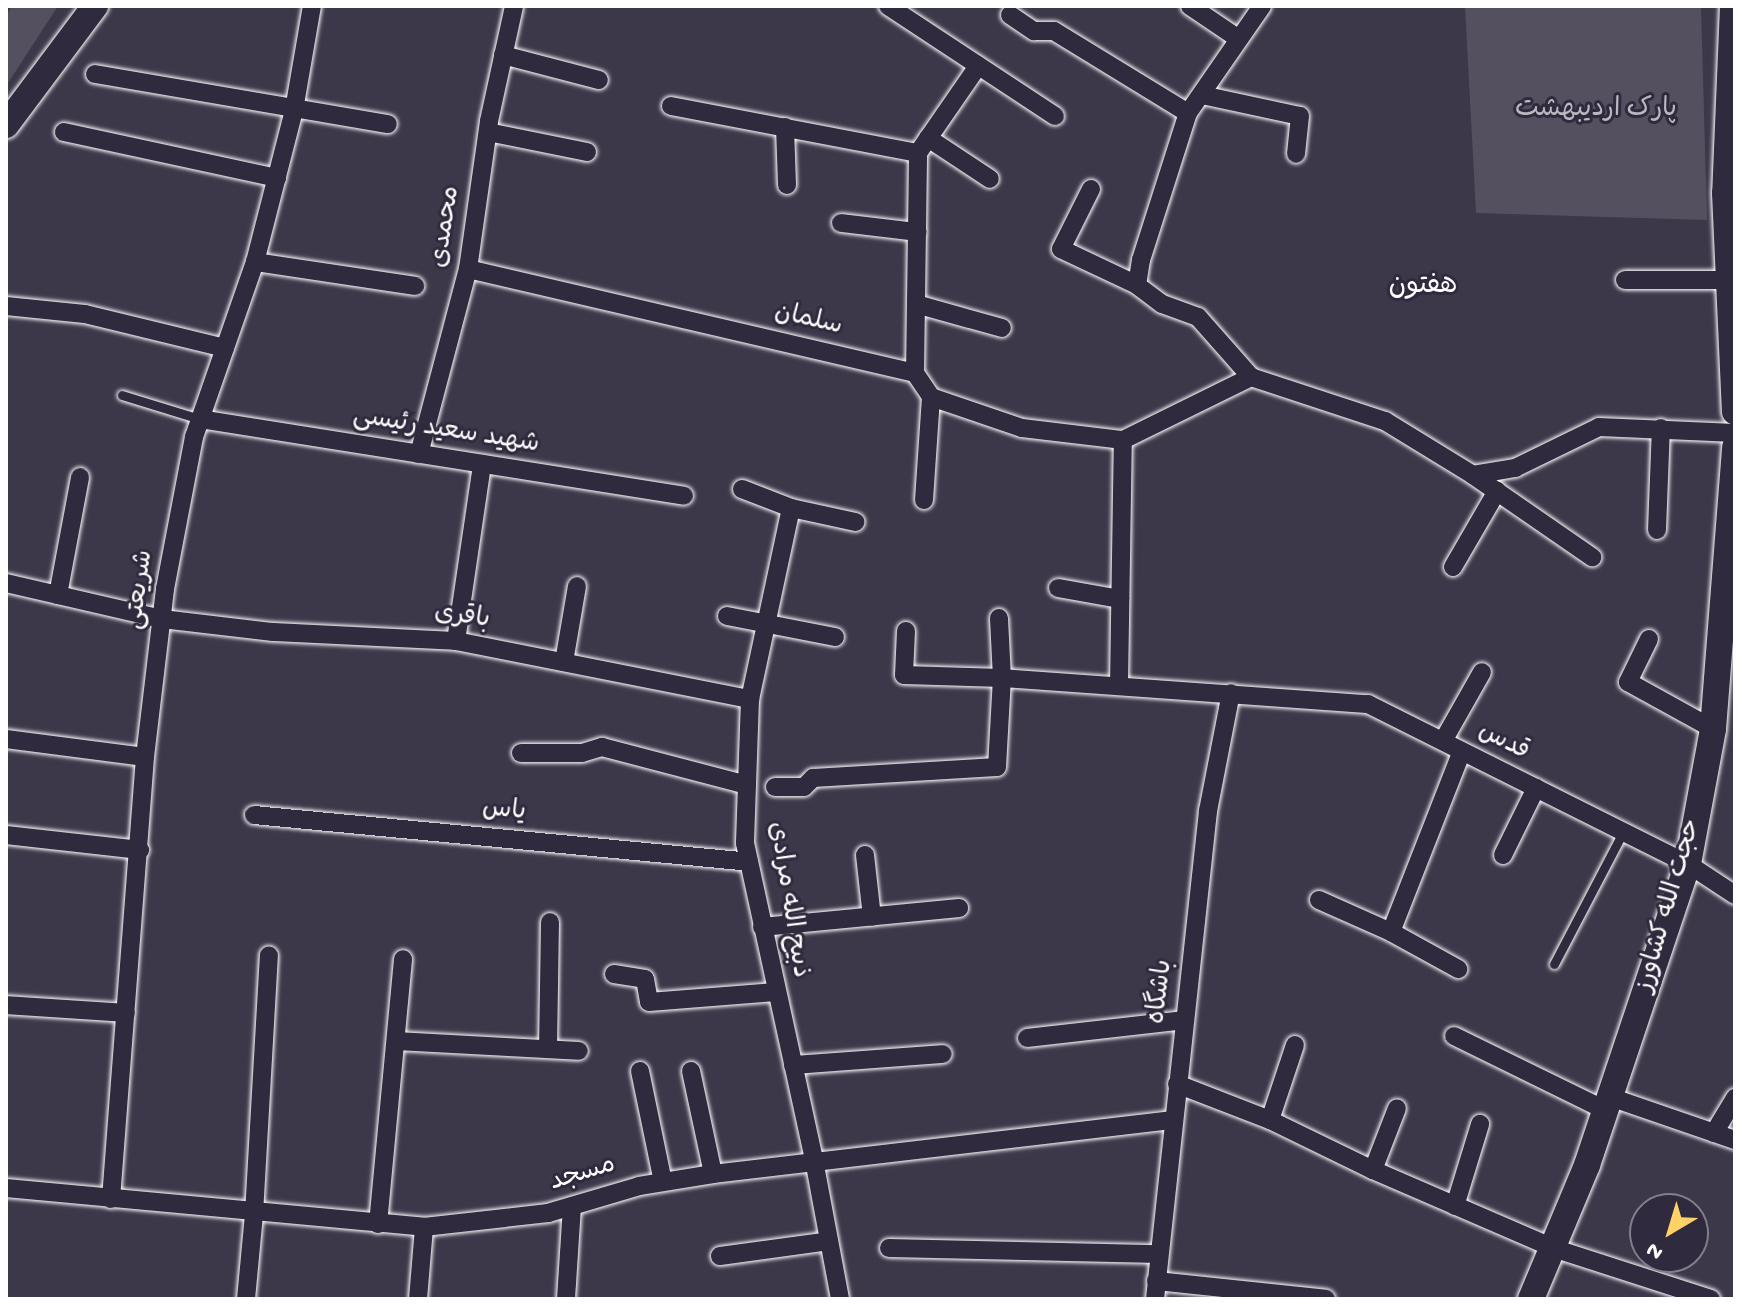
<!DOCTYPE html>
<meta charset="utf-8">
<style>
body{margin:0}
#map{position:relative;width:1741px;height:1305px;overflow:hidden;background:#3c3749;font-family:"Gochi Hand","Playpen Sans Arabic",sans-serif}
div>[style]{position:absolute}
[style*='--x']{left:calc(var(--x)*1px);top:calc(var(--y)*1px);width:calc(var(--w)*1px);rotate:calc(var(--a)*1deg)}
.green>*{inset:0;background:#555060}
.roads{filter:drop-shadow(0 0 2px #fff) drop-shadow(0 0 2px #fff)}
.lane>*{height:9px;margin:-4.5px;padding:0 4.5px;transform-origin:4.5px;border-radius:4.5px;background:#2f2a3d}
.street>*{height:18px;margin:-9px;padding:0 9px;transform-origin:9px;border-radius:9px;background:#2f2a3d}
.secondary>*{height:26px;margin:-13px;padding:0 13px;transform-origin:13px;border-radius:13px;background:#2f2a3d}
span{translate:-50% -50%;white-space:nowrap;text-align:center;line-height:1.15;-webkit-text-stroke:6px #2f2a3d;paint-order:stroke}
.park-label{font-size:26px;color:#bbb9bf}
.street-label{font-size:26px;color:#fff}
.neighbourhood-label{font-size:28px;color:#fff}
.frame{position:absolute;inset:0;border:8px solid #fff;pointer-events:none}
.north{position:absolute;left:1629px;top:1193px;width:80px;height:80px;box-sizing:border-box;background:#2f2a3d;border:2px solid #827f8b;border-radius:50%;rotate:218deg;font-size:22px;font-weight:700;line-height:32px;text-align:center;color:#fff}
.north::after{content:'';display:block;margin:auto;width:28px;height:36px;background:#ffd166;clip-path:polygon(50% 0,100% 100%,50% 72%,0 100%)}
</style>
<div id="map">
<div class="green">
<div style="clip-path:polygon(12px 6px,58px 6px,6px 86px,6px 16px)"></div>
<div style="clip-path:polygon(1465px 6px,1701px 6px,1707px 220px,1476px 213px)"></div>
</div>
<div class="roads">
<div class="lane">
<div style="--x:122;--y:395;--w:82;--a:17.1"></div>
<div style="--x:1554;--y:964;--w:149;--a:-62.4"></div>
</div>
<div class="street">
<div style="--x:888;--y:6;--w:200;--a:33.4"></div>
<div style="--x:1190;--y:6;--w:59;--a:34"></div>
<div style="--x:1010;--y:15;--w:29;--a:34"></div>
<div style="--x:1034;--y:31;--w:20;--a:0"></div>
<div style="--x:1054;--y:31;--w:157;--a:31.5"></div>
<div style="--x:503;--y:55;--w:99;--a:14.6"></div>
<div style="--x:95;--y:74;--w:297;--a:9.7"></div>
<div style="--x:1202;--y:95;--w:100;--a:12.1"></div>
<div style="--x:1300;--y:116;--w:38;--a:96"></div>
<div style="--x:671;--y:106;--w:251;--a:10.8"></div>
<div style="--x:785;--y:127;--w:58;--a:88"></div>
<div style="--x:64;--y:132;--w:218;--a:12.2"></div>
<div style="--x:488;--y:132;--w:101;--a:11.4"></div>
<div style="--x:928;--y:138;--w:74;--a:33.5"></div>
<div style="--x:1091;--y:189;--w:67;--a:116.6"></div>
<div style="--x:1061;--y:249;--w:84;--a:25.3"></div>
<div style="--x:841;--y:223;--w:77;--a:6.8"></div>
<div style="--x:255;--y:262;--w:162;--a:8.5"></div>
<div style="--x:468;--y:269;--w:459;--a:13.1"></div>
<div style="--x:915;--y:373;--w:29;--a:56"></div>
<div style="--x:931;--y:397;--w:96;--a:18.8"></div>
<div style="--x:1022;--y:428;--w:102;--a:6.8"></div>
<div style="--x:1625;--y:280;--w:104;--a:0"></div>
<div style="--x:916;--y:304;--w:89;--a:15.6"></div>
<div style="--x:6;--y:306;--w:79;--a:5.8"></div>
<div style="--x:85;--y:314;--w:144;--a:13.7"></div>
<div style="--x:915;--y:373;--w:220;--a:-89.2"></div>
<div style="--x:918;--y:153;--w:106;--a:-55.4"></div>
<div style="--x:1251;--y:377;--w:80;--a:-131.5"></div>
<div style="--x:1198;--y:317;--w:38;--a:-160"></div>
<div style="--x:1162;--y:304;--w:31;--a:-143"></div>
<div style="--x:1137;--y:285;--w:25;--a:-81"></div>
<div style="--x:1141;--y:260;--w:154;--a:-72.3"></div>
<div style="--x:1188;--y:113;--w:130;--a:-55.3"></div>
<div style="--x:200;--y:419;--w:490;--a:9"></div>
<div style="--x:1123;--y:440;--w:143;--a:-26.2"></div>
<div style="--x:1251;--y:377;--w:141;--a:18.2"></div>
<div style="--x:1385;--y:421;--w:103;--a:31.5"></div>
<div style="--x:1473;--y:475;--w:43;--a:-9.5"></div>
<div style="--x:1515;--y:468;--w:93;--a:-26"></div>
<div style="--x:1599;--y:427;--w:136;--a:2.5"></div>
<div style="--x:419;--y:454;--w:191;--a:-75.2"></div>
<div style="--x:468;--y:269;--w:149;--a:-81.9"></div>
<div style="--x:489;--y:121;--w:118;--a:-77.7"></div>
<div style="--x:1473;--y:475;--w:145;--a:34.6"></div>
<div style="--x:742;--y:489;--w:53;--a:21.2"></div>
<div style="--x:791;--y:508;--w:66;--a:12.2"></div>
<div style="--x:924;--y:500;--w:103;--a:-86.1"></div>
<div style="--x:791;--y:508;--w:195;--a:102.1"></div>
<div style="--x:750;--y:699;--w:144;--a:92"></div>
<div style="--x:745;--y:843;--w:324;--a:77.7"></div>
<div style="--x:814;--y:1160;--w:141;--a:79.4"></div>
<div style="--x:1657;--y:530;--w:102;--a:-87.8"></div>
<div style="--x:1453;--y:567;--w:88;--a:-59.9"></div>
<div style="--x:6;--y:583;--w:160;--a:13"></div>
<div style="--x:162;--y:619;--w:112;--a:6.7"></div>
<div style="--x:273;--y:632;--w:183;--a:2.8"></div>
<div style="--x:456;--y:641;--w:300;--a:11.2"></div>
<div style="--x:1058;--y:588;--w:63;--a:10.1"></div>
<div style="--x:58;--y:595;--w:120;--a:-79.4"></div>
<div style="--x:727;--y:616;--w:110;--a:11"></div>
<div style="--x:906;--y:631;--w:44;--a:92.6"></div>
<div style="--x:904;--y:675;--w:98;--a:1.8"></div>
<div style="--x:1002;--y:678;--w:367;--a:4.1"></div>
<div style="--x:1368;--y:704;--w:358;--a:26.6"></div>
<div style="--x:1688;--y:864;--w:56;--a:33.4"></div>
<div style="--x:1649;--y:639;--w:48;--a:116"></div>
<div style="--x:1628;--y:682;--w:97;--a:28.9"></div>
<div style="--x:456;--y:641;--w:179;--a:-81.6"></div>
<div style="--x:564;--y:662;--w:77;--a:-80.3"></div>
<div style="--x:1119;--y:685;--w:245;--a:-89.1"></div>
<div style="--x:6;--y:739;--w:140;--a:7.4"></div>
<div style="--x:1443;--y:741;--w:79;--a:-60.5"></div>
<div style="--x:521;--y:753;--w:61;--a:0"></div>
<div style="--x:582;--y:753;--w:21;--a:-17"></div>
<div style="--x:602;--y:747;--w:150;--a:14.7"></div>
<div style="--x:775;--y:787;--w:29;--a:0"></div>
<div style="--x:804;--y:787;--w:13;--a:-45"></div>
<div style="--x:813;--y:778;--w:184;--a:-3.4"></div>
<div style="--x:997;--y:767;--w:89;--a:-86.8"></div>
<div style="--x:1002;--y:678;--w:60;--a:-92.9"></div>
<div style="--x:254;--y:815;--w:497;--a:5.4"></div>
<div style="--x:6;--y:835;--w:135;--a:6.4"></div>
<div style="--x:865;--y:855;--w:62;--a:83.6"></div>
<div style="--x:1503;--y:855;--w:75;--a:-63.8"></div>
<div style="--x:1319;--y:900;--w:79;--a:24"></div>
<div style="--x:1391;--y:932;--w:194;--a:-68.6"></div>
<div style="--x:762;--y:927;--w:198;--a:-5.5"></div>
<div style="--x:1391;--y:932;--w:77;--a:28.9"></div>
<div style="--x:614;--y:974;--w:31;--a:9"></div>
<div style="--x:645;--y:979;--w:23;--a:80"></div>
<div style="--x:649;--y:1002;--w:127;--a:-4.5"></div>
<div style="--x:6;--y:1005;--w:120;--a:3.8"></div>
<div style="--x:1454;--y:1036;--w:168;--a:26.1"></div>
<div style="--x:1027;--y:1038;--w:159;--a:-6.5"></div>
<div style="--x:396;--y:1041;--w:183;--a:3.1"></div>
<div style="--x:548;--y:1049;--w:127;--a:-89.1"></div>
<div style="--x:793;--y:1065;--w:150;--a:-4.2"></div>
<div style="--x:640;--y:1071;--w:113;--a:78.3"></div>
<div style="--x:691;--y:1071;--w:105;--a:77.9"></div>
<div style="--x:1177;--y:1084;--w:100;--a:21.2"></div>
<div style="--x:1270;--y:1120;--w:114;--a:25.9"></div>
<div style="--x:1373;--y:1170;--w:196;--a:23.4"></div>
<div style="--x:1553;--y:1248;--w:166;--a:17.9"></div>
<div style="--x:1610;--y:1097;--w:132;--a:19"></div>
<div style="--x:1270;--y:1120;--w:79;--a:-71.6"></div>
<div style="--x:1714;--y:1133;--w:41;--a:-59"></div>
<div style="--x:1373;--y:1170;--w:66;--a:-68.8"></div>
<div style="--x:6;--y:1188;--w:420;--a:5.3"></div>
<div style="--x:424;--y:1227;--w:125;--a:-6.4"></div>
<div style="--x:548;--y:1213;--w:95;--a:-16.5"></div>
<div style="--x:639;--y:1186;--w:75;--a:-9.2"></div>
<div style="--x:713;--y:1174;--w:463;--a:-6.7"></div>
<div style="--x:111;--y:1199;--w:443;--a:-85.6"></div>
<div style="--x:145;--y:757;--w:169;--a:-83.2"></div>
<div style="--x:165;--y:589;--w:155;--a:-79.2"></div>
<div style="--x:194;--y:437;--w:185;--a:-70.8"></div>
<div style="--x:255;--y:262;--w:157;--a:-75.6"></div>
<div style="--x:294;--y:110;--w:106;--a:-80.2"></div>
<div style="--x:1455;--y:1206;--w:86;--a:-73"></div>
<div style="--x:378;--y:1224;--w:266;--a:-84.6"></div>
<div style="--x:889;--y:1248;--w:270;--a:1.3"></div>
<div style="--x:720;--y:1256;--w:110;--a:-7.8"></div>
<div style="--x:1156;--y:1281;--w:171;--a:6"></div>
<div style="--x:246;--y:1299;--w:85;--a:-84.6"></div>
<div style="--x:254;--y:1214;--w:259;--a:-86.7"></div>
<div style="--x:418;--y:1299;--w:72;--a:-85.2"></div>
<div style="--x:566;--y:1299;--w:93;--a:-86.3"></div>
<div style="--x:1155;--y:1299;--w:491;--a:-83.8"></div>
<div style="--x:1208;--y:811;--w:120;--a:-79"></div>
</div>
<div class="secondary">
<div style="--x:1733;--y:6;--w:187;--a:92.4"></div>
<div style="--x:1725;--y:193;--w:219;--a:87.4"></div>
<div style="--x:6;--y:125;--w:149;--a:-53.2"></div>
<div style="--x:1531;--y:1299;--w:145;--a:-67.3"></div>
<div style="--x:1587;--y:1165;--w:317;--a:-71.5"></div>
<div style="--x:1688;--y:864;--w:137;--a:-79.5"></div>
<div style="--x:1713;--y:729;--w:283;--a:-85.5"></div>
</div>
</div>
<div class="park-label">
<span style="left:1596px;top:111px">پارک اردیبهشت</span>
</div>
<div class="street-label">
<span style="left:447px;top:227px;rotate:-81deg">محمدی</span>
<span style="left:808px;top:321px;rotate:13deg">سلمان</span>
<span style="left:446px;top:432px;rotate:9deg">شهید سعید رئیسی</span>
<span style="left:141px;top:590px;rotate:-82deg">شریعتی</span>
<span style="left:462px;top:618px;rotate:8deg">باقری</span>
<span style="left:1503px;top:743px;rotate:27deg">قدس</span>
<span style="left:504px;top:812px;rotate:5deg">یاس</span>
<span style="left:787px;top:900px;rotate:81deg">ذبیح الله مرادی</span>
<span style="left:1670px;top:906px;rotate:-74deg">حجت الله کشاورز</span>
<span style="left:1162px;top:992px;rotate:-83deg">باشگاه</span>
<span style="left:583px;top:1175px;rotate:-17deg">مسجد</span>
</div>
<div class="neighbourhood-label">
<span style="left:1423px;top:287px">هفتون</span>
</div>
<div class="frame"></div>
<div class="north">N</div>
</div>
